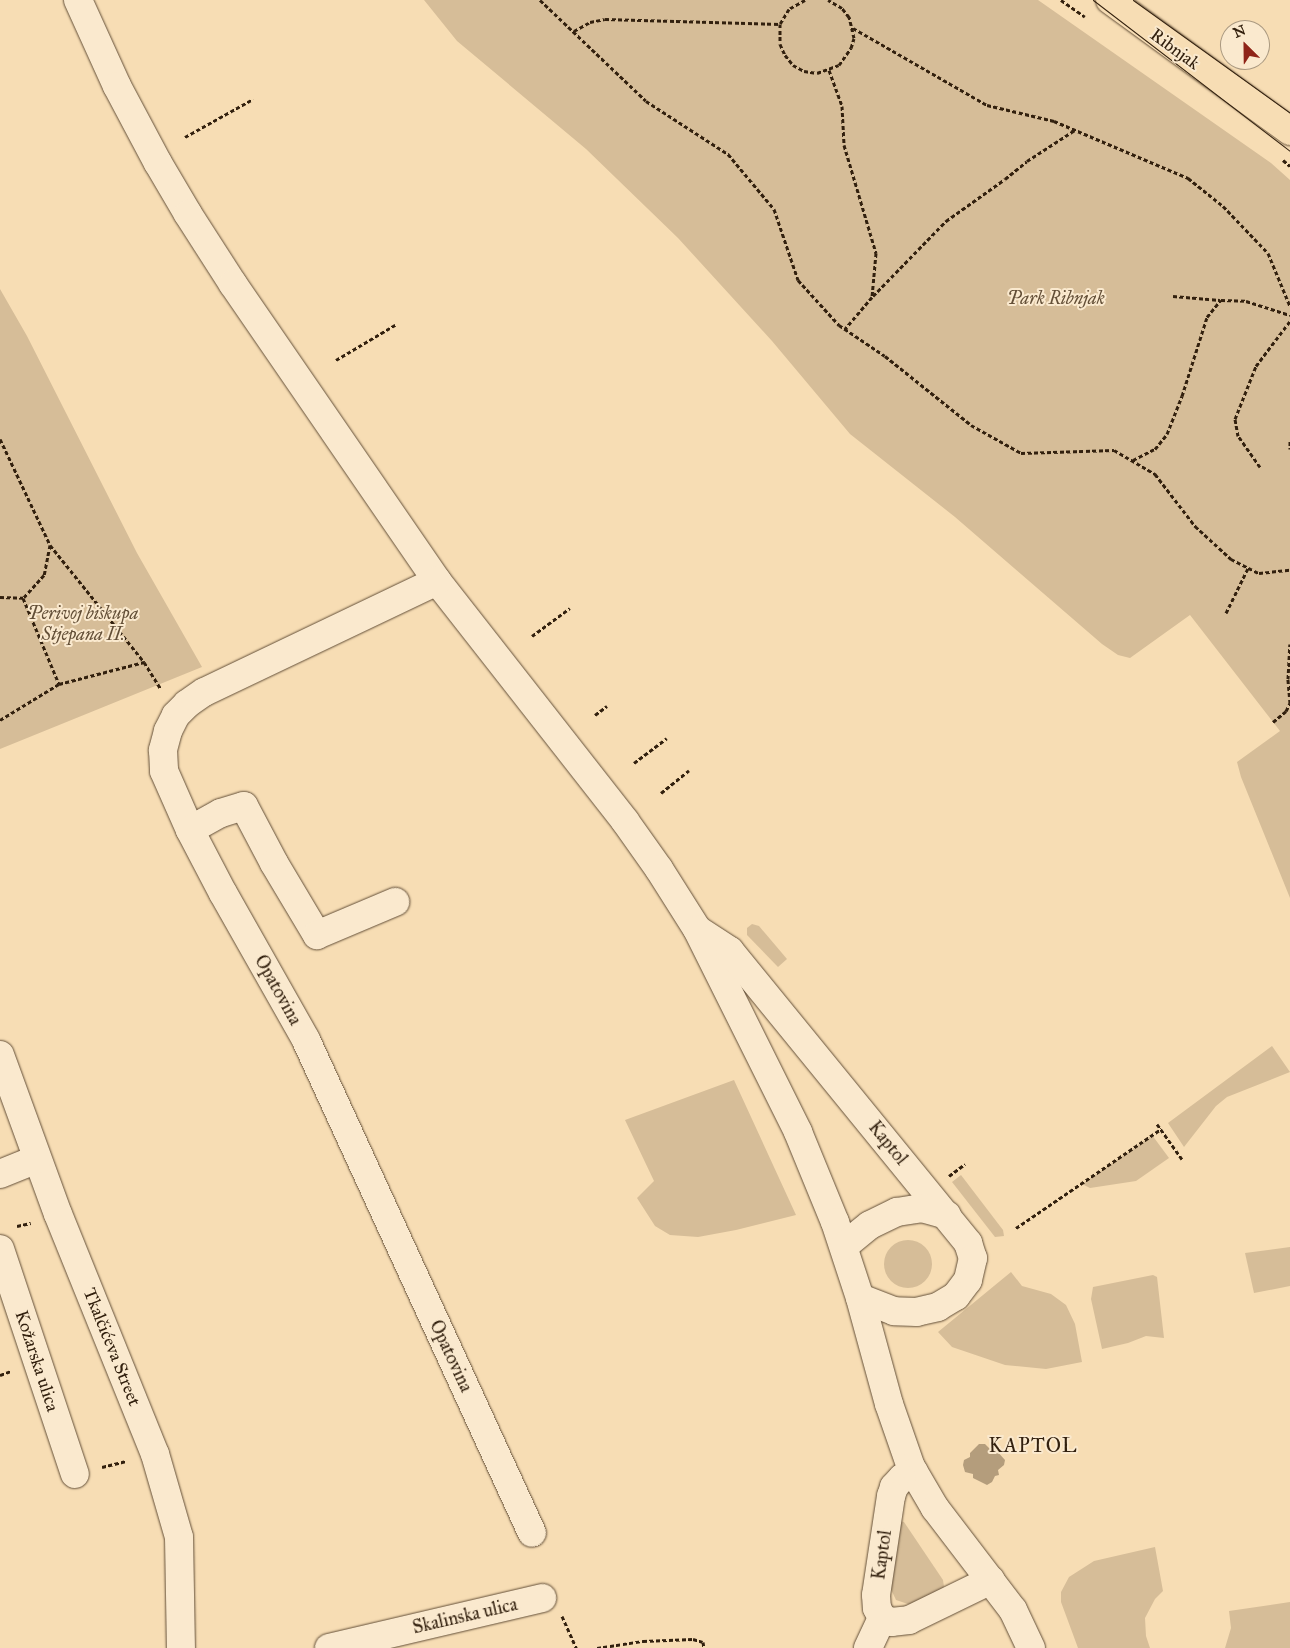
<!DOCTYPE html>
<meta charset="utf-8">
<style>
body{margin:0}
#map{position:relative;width:1290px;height:1648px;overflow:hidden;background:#f7ddb4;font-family:"IM FELL Great Primer",serif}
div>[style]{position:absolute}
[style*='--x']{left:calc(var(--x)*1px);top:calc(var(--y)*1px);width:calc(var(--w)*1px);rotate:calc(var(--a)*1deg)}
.green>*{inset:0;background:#d6bd98}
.round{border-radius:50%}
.water>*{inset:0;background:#b49d7c}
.path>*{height:3px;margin-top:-1.5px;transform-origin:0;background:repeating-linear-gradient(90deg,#32200e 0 4px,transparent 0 6.5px)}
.roads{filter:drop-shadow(0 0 1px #634f38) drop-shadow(0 0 1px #634f38)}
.minor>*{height:28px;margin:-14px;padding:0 14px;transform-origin:14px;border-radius:14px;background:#fae9ce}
.major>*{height:28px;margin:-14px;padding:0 14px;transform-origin:14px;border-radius:14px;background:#f7ddb4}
.tram>*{height:1px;margin:-0.5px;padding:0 0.5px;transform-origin:0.5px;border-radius:0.5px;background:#32200e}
span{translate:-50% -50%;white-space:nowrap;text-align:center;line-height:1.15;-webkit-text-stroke:4px #fae9ce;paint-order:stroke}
.street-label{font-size:18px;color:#32200e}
.park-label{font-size:18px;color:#634f37;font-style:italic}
.quarter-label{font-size:20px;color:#32200e;letter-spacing:1px}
.north{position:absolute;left:1220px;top:20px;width:50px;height:50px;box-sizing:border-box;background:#fae9ce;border:1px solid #aa9981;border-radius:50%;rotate:337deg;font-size:14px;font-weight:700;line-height:20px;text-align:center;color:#32200e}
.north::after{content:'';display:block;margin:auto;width:18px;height:22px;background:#8f2418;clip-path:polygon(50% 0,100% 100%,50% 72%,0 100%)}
</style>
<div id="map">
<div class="green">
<div style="clip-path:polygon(424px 0,1038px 0,1271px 163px,1290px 180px,1290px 898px,1241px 777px,1237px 762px,1280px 731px,1190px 615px,1130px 658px,1118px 655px,1102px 644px,955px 517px,850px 434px,772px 341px,678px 238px,586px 149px,457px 41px)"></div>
<div style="clip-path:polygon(0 289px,27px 336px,137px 553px,202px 667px,0 749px)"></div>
<div style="clip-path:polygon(752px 924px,759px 926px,787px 959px,778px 967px,747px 935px,747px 928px)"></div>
<div style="clip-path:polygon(1272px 1046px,1290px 1072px,1227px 1097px,1216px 1106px,1184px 1147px,1168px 1123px)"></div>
<div style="clip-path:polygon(734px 1080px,796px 1215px,736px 1230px,698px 1237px,670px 1235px,655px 1226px,637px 1198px,654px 1181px,625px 1120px)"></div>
<div style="clip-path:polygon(1152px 1135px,1169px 1158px,1136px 1181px,1090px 1188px,1082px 1184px)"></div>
<div style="clip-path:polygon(961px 1175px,1003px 1230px,1004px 1236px,995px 1237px,952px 1182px)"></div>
<div class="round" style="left:884px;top:1240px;width:48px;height:48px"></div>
<div style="clip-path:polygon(1290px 1247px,1290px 1286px,1254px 1293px,1245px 1253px)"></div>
<div style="clip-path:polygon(1011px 1272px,1022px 1286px,1051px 1294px,1066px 1305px,1075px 1324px,1082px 1362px,1046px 1369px,1005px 1365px,952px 1347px,938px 1332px)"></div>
<div style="clip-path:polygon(1153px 1275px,1157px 1277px,1164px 1338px,1146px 1336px,1128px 1343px,1102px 1349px,1091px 1299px,1093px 1287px)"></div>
<div style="clip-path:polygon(899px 1521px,904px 1522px,943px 1580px,944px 1587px,940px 1592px,911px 1605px,896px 1600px,889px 1585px)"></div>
<div style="clip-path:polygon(1155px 1547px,1163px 1591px,1155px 1599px,1145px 1618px,1146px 1636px,1150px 1648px,1078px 1648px,1061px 1602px,1061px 1592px,1069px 1577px,1094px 1561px)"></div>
<div style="clip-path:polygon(1290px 1602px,1290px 1648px,1225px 1648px,1231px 1628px,1229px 1611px)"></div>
</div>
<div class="water">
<div style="clip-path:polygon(979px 1444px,985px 1444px,991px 1450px,995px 1449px,1005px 1460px,1004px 1465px,998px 1470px,999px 1475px,995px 1476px,992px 1482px,987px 1485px,973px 1478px,973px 1474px,965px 1472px,963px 1465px,964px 1460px,970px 1457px,970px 1453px)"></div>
</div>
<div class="path">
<div style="--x:540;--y:0;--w:146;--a:43.6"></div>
<div style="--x:646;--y:101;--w:98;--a:32.9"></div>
<div style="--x:728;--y:154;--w:72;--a:50.1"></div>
<div style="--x:774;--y:209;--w:75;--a:71.3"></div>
<div style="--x:798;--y:280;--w:61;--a:47.7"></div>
<div style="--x:839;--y:325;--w:55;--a:34"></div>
<div style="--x:885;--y:356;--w:110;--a:38.7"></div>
<div style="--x:971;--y:425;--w:57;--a:29.2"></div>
<div style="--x:1021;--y:453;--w:93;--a:-1.8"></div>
<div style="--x:1114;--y:450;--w:48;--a:30.3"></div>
<div style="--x:1155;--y:474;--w:66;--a:52.4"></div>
<div style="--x:1195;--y:526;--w:49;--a:42.5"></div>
<div style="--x:1231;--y:559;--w:31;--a:27"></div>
<div style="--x:1259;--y:573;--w:31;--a:-6"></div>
<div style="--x:805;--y:0;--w:18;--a:151"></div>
<div style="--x:789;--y:9;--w:17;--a:121"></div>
<div style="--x:780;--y:24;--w:20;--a:90"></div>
<div style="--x:780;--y:44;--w:12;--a:66"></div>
<div style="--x:785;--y:55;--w:13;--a:51"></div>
<div style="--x:793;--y:65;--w:13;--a:29"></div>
<div style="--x:804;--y:71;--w:13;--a:9"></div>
<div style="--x:817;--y:73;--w:23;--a:-20"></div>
<div style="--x:839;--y:65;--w:21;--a:-55"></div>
<div style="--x:851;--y:48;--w:10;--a:-73"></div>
<div style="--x:854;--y:38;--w:22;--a:-103"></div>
<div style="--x:849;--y:17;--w:11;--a:-128"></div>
<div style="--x:842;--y:8;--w:16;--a:-150"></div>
<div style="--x:1061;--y:0;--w:29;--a:35"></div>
<div style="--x:853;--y:28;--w:155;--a:29.9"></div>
<div style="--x:987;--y:105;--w:69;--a:13.4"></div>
<div style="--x:1054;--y:121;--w:146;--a:23"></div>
<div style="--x:1188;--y:178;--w:45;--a:38.7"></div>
<div style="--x:1223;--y:206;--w:65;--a:46.2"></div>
<div style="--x:1268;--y:253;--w:57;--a:67.5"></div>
<div style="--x:574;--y:31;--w:18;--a:-29"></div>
<div style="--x:590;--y:22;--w:15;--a:-11"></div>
<div style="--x:605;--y:19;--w:175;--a:1.6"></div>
<div style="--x:829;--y:70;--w:38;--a:70"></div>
<div style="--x:842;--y:106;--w:39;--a:87"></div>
<div style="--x:844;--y:145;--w:113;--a:73.5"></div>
<div style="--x:876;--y:253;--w:44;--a:95.2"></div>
<div style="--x:872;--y:297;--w:42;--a:130.2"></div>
<div style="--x:185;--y:137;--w:78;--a:-29.2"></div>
<div style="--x:1283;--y:160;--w:9;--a:41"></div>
<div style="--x:873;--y:296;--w:105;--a:-45.8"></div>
<div style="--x:946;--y:221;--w:72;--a:-35.4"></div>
<div style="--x:1005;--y:179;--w:28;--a:-39"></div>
<div style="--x:1027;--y:161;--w:57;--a:-32.9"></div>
<div style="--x:1173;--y:296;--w:47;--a:4.9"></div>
<div style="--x:336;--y:360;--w:69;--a:-30.7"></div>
<div style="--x:0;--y:439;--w:117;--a:64.7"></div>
<div style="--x:50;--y:545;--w:31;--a:101"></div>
<div style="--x:44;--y:575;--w:31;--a:132"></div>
<div style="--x:1290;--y:441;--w:8;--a:90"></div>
<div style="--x:1133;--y:460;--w:25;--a:-27"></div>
<div style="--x:1155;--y:449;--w:19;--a:-51"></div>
<div style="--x:1167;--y:434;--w:41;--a:-68.5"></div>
<div style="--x:1182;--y:396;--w:83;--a:-72.4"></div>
<div style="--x:1207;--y:317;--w:22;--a:-51"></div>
<div style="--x:1221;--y:300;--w:25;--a:2"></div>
<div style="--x:1246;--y:301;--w:46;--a:17.7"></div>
<div style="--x:1260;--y:467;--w:38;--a:-125"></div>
<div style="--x:1238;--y:436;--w:17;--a:-100"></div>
<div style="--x:1235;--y:419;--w:57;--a:-68.4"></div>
<div style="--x:1256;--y:366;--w:56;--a:-52.9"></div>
<div style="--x:50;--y:545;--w:150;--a:51.2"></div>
<div style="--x:144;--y:662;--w:32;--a:58"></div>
<div style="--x:0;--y:597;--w:23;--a:2"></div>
<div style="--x:23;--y:598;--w:93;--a:67.3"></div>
<div style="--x:1226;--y:613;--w:50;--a:-63.9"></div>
<div style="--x:532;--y:636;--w:47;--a:-36.4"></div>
<div style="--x:595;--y:715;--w:15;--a:-37"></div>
<div style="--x:0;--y:720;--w:69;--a:-31.4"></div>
<div style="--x:59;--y:684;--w:88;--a:-14.5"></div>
<div style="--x:1273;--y:722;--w:17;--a:-40"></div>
<div style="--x:1286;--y:711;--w:9;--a:-63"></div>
<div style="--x:1290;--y:703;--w:24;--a:-95"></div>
<div style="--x:1288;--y:679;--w:35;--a:-87"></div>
<div style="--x:634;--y:763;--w:41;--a:-37.1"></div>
<div style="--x:661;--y:793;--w:36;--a:-39"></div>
<div style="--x:1157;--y:1124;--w:43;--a:54.5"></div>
<div style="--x:949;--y:1176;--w:20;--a:-37"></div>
<div style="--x:17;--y:1226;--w:14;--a:-12"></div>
<div style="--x:1016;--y:1228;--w:176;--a:-34.3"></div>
<div style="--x:0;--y:1375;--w:12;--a:-20"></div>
<div style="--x:102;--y:1467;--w:25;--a:-14"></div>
<div style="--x:562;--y:1616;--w:35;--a:66"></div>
<div style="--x:597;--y:1648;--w:47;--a:-8.7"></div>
<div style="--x:643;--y:1641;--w:50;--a:-2.3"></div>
<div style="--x:693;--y:1639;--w:10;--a:17"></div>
<div style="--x:703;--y:1642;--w:6;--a:81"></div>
</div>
<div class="roads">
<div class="minor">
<div style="--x:78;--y:0;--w:94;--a:65.6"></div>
<div style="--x:117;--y:86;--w:87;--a:62"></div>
<div style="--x:158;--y:163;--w:59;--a:59.5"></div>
<div style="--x:188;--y:214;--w:83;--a:57.3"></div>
<div style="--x:233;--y:284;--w:360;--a:55.5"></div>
<div style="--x:437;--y:581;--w:305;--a:51.9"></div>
<div style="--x:625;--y:821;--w:59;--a:54.7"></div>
<div style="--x:659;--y:869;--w:71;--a:57.7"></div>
<div style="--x:697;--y:929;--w:227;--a:63.5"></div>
<div style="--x:798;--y:1132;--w:97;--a:67.7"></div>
<div style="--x:835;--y:1222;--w:80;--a:71.8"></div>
<div style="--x:860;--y:1298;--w:110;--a:74.7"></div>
<div style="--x:889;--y:1404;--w:67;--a:70.8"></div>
<div style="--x:911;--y:1467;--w:48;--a:59.7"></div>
<div style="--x:935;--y:1508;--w:128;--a:52.6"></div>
<div style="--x:1013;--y:1610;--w:42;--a:64.7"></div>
<div style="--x:437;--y:581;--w:258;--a:154.5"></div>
<div style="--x:204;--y:692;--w:21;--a:145"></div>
<div style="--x:187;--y:704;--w:16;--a:135"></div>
<div style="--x:176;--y:715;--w:18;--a:117"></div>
<div style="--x:168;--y:731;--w:20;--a:105"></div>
<div style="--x:163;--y:750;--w:21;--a:87"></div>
<div style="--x:164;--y:771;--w:64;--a:66.2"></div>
<div style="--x:190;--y:830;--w:71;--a:62.4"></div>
<div style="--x:223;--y:893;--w:169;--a:60.5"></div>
<div style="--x:306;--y:1040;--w:542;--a:65.37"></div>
<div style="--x:190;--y:830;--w:35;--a:-29"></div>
<div style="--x:221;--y:813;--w:24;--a:-17"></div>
<div style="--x:244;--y:806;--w:64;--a:62.2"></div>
<div style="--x:274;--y:863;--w:84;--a:59.2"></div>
<div style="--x:317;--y:935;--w:85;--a:-22.9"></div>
<div style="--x:698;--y:930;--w:38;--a:33"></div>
<div style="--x:730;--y:951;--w:377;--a:50.8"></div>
<div style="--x:968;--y:1243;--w:16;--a:72"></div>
<div style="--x:973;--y:1258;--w:23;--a:103"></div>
<div style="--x:968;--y:1280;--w:20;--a:127"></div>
<div style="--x:956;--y:1296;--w:21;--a:149"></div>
<div style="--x:938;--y:1307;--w:22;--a:167"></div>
<div style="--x:917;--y:1312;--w:23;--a:-178"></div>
<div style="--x:894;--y:1311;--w:36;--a:-159"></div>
<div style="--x:0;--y:1055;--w:169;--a:70"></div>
<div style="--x:58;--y:1214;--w:259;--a:68"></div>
<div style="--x:155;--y:1454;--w:86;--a:73.9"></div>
<div style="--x:179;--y:1537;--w:111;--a:89"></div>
<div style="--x:0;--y:1174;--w:40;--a:-22"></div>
<div style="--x:844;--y:1246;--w:33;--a:-39"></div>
<div style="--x:870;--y:1225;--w:30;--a:-26"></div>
<div style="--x:897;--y:1212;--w:25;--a:-9"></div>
<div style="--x:922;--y:1208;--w:26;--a:16"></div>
<div style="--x:0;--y:1249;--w:237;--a:71.6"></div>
<div style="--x:914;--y:1472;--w:13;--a:153"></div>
<div style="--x:902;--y:1478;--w:12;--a:132"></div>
<div style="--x:894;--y:1487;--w:9;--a:108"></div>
<div style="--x:891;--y:1496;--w:100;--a:98.6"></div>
<div style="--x:876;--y:1595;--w:13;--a:86"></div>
<div style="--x:877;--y:1608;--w:11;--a:63"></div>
<div style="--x:882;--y:1618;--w:10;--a:24"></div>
<div style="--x:891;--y:1622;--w:18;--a:-6"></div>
<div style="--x:909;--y:1620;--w:91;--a:-26"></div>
<div style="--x:329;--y:1648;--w:219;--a:-13.2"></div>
<div style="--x:868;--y:1648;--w:33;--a:-65"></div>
</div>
<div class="major">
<div style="--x:1110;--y:0;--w:223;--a:36"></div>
</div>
</div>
<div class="tram">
<div style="--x:1093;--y:0;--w:248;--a:37.5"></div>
<div style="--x:1133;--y:0;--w:193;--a:35.7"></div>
</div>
<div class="street-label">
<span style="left:1175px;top:49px;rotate:36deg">Ribnjak</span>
<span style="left:278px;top:990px;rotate:61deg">Opatovina</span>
<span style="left:888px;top:1143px;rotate:51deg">Kaptol</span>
<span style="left:112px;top:1347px;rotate:68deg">Tkalčićeva Street</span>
<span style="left:451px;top:1356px;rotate:65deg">Opatovina</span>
<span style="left:37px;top:1361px;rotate:72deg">Kožarska ulica</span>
<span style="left:882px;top:1555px;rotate:-82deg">Kaptol</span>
<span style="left:465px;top:1616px;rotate:-13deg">Skalinska ulica</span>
</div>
<div class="park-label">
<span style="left:1056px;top:298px">Park Ribnjak</span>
<span style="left:83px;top:624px">Perivoj biskupa<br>Stjepana II.</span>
</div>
<div class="quarter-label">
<span style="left:1033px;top:1445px">KAPTOL</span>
</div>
<div class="north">N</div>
</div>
